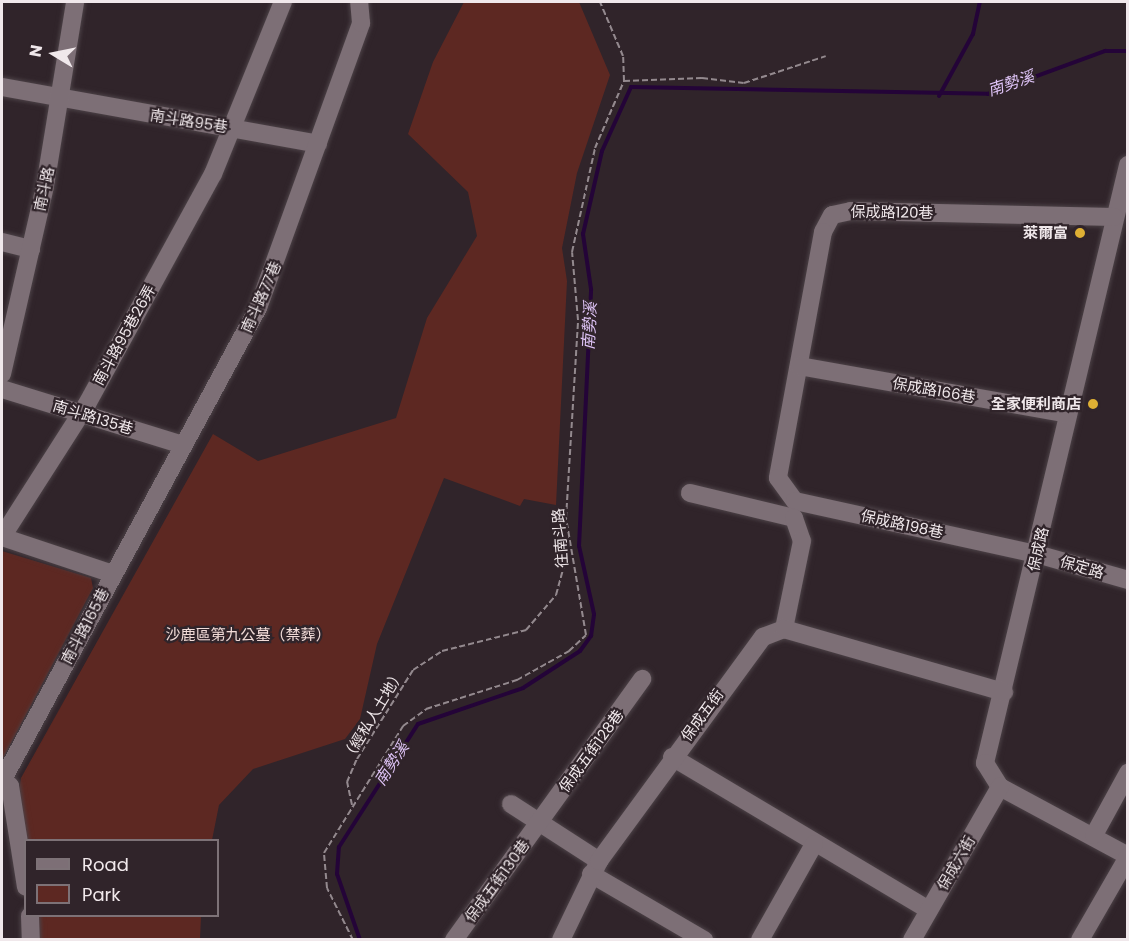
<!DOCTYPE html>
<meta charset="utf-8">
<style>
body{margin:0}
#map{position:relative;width:1129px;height:941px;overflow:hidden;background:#30242a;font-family:Poppins,"Noto Sans TC",sans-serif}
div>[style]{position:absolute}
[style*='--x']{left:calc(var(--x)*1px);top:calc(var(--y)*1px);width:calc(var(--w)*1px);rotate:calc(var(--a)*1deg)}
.green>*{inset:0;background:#5d2822}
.stream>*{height:4px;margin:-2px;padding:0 2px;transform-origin:2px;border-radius:2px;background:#240438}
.path>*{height:2px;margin-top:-1px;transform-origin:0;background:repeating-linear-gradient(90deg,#93898e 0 6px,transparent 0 9px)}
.roads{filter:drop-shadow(0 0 2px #4c4247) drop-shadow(0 0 2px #4c4247)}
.minor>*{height:18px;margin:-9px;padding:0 9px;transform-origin:9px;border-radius:9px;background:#7d6f76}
.dots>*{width:16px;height:16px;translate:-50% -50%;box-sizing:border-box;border:3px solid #30242a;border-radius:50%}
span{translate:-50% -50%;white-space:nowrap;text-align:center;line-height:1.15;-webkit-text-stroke:4.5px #30242a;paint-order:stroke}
.street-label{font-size:15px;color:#f0e8eb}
.poi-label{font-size:15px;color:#f0e8eb;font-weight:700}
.right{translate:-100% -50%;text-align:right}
.park-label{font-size:15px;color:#f2dcd8}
.water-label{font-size:16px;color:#dec3f6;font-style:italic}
.frame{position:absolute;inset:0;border:3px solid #f0e8eb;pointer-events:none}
.legend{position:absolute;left:24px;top:839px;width:195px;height:78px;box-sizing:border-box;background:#30242a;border:2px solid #7d7277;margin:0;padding:8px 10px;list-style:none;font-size:18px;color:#f0e8eb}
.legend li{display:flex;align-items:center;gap:12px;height:30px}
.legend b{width:30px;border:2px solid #7d7277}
.north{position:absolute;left:24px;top:24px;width:60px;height:60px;-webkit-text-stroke:4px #30242a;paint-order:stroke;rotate:280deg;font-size:16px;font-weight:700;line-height:24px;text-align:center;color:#f0e8eb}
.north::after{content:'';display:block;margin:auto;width:21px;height:27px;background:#f0e8eb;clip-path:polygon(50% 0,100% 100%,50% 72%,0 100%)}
</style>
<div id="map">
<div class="green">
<div style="clip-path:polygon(464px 2px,579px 2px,610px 75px,577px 173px,562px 248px,567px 281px,556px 505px,524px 499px,520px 506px,444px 478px,377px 644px,360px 719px,345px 739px,253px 769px,219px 805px,212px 840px,26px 840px,18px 797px,21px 778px,213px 434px,258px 461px,396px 418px,427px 318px,477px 236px,468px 192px,408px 134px,433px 62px)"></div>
<div style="clip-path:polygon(2px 551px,91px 578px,93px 588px,2px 760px)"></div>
<div style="clip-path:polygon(33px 916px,201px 916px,200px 939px,35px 939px)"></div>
</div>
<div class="stream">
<div style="--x:939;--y:96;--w:71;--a:-61.3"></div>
<div style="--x:973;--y:34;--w:33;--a:-78"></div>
<div style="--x:360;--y:940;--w:70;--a:-109.2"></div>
<div style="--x:337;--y:874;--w:27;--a:-86"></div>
<div style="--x:339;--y:847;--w:146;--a:-57.3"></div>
<div style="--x:418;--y:724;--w:111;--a:-18.9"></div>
<div style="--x:523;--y:688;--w:68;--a:-33"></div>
<div style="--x:580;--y:651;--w:19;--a:-54"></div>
<div style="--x:591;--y:636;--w:22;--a:-82"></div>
<div style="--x:594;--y:614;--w:70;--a:-102.4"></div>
<div style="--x:579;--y:546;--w:257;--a:-87.3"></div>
<div style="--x:591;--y:289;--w:56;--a:-98.3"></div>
<div style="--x:583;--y:234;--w:85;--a:-77.1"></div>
<div style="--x:602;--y:151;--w:70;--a:-65.6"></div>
<div style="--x:631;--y:87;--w:357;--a:1.1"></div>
<div style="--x:988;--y:94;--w:125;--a:-20.2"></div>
<div style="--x:1105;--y:51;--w:23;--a:0"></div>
</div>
<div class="path">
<div style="--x:624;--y:81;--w:78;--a:-2.2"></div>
<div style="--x:702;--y:78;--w:42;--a:6.8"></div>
<div style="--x:744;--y:83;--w:86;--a:-18.2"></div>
<div style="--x:352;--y:805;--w:24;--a:-102"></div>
<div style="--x:347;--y:782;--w:25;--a:-67"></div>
<div style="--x:357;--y:759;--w:105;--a:-57.8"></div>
<div style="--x:413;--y:670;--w:35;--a:-33"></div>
<div style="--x:442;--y:651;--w:87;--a:-14"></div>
<div style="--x:526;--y:630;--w:46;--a:-49.4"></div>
<div style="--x:556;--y:595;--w:46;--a:-74.7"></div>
<div style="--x:353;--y:940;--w:58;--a:-116.6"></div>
<div style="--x:327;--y:888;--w:35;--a:-95"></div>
<div style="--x:324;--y:853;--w:150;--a:-58.1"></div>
<div style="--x:403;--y:726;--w:29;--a:-36"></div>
<div style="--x:426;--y:709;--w:96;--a:-17.7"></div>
<div style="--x:517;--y:680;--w:60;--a:-29.1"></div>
<div style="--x:569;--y:651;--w:23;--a:-43"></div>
<div style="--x:586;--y:635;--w:119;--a:-99.7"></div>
<div style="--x:566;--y:518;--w:198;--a:-86.5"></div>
<div style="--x:578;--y:320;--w:68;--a:-95"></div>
<div style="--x:572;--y:252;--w:107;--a:-77.5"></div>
<div style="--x:595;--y:148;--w:73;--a:-66.6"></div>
<div style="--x:624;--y:81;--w:25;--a:-92"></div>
<div style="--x:623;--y:56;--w:59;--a:-113.1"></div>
</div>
<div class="roads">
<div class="minor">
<div style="--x:2;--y:87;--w:321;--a:10.2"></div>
<div style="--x:1128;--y:165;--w:615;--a:103.45"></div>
<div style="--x:985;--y:763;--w:28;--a:58"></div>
<div style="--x:1000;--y:787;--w:145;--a:28.3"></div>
<div style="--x:1114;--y:217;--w:263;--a:-178.7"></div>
<div style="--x:851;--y:211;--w:19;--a:168"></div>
<div style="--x:832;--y:215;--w:19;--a:118"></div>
<div style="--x:823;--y:232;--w:250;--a:100.4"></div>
<div style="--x:778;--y:478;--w:29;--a:54"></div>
<div style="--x:795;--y:501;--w:248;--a:12.4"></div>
<div style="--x:1037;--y:554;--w:95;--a:15.9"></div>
<div style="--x:2;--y:242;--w:30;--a:14"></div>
<div style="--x:799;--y:366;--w:273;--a:10.1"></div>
<div style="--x:2;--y:374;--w:193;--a:-77.1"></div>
<div style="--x:45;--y:186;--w:186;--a:-80.7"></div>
<div style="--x:2;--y:389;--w:189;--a:17.2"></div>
<div style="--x:690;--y:493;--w:107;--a:13.5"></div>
<div style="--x:794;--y:518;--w:24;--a:71"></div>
<div style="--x:802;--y:541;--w:90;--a:101.6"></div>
<div style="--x:2;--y:537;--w:158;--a:-57.4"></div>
<div style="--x:87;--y:404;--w:262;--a:-61.3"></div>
<div style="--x:213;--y:174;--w:186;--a:-67.9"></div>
<div style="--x:2;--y:537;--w:117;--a:18.4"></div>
<div style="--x:672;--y:757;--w:299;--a:30.8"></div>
<div style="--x:3;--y:779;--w:10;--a:45"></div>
<div style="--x:10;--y:786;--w:102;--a:81"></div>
<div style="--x:2;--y:781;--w:538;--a:-61.58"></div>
<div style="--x:258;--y:308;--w:303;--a:-70.1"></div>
<div style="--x:361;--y:23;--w:21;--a:-95"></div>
<div style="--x:511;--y:804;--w:105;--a:32.9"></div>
<div style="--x:1094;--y:835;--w:71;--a:-61.3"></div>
<div style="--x:591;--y:874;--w:131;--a:30.3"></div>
<div style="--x:30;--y:916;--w:24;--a:88"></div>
<div style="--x:454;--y:940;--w:322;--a:-54.2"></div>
<div style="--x:561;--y:940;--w:88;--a:-64.3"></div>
<div style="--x:599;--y:861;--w:278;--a:-53.8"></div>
<div style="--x:763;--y:637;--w:22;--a:-21"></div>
<div style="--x:784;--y:629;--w:229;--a:16"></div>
<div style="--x:760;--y:940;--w:110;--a:-60.6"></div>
<div style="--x:912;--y:940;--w:177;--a:-60.1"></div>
<div style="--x:1080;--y:940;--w:96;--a:-60"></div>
</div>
</div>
<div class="dots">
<div style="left:1080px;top:233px;background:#dfb034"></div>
<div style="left:1093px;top:404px;background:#dfb034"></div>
</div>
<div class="street-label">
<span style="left:189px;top:121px;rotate:9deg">南斗路95巷</span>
<span style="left:44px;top:189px;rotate:-78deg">南斗路</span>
<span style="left:892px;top:212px;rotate:1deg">保成路120巷</span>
<span style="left:261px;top:297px;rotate:-66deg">南斗路77巷</span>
<span style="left:124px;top:335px;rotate:-61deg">南斗路95巷26弄</span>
<span style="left:934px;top:390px;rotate:10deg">保成路166巷</span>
<span style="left:93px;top:417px;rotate:17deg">南斗路135巷</span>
<span style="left:902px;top:524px;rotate:12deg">保成路198巷</span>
<span style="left:560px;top:538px;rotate:-94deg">往南斗路</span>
<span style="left:1038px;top:549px;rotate:-77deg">保成路</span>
<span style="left:1082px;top:567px;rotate:16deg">保定路</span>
<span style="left:85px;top:626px;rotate:-62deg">南斗路165巷</span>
<span style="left:373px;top:715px;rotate:-59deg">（經私人土地）</span>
<span style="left:702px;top:715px;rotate:-54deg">保成五街</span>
<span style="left:591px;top:751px;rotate:-54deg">保成五街128巷</span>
<span style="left:956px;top:863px;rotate:-60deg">保成六街</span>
<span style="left:497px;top:881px;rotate:-54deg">保成五街130巷</span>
</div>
<div class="poi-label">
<span class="right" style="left:1068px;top:233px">萊爾富</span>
<span class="right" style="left:1081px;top:404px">全家便利商店</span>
</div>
<div class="park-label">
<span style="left:248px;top:635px">沙鹿區第九公墓（禁葬）</span>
</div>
<div class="water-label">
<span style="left:1011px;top:84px;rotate:-18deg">南勢溪</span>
<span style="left:590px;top:326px;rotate:-87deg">南勢溪</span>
<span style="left:392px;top:764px;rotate:-57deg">南勢溪</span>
</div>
<div class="frame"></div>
<ul class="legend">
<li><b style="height:8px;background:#7d6f76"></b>Road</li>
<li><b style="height:16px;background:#5d2822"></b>Park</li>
</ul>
<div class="north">N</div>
</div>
